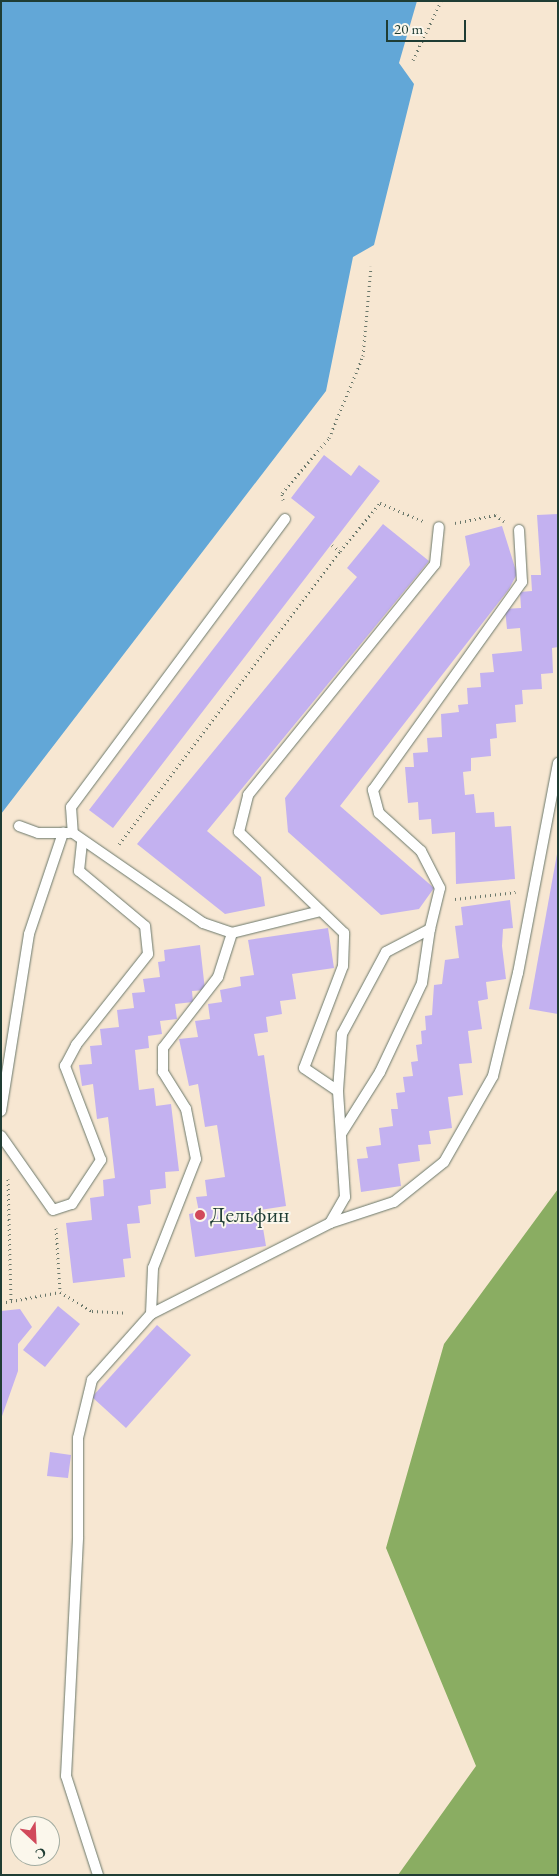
<!DOCTYPE html>
<meta charset="utf-8">
<style>
body{margin:0}
#map{position:relative;width:559px;height:1876px;overflow:hidden;background:#f7e7d2;font-family:"EB Garamond",serif}
div>[style]{position:absolute}
[style*='--x']{left:calc(var(--x)*1px);top:calc(var(--y)*1px);width:calc(var(--w)*1px);rotate:calc(var(--a)*1deg)}
.forest>*{inset:0;background:#8aad62}
.water>*{inset:0;background:#62a7d7}
.building>*{inset:0;background:#c3b1f0}
.path>*{height:3px;margin-top:-1.5px;transform-origin:0;background:repeating-linear-gradient(90deg,#6b786b 0 1px,transparent 0 5px)}
.roads{filter:drop-shadow(0 0 1px #6b786b) drop-shadow(0 0 1px #6b786b)}
.service>*{height:10px;margin:-5px;padding:0 5px;transform-origin:5px;border-radius:5px;background:#fff}
.dots>*{width:14px;height:14px;translate:-50% -50%;box-sizing:border-box;border:2px solid #fbf7ec;border-radius:50%}
span{translate:-50% -50%;white-space:nowrap;text-align:center;line-height:1.15;-webkit-text-stroke:4px #fbf7ec;paint-order:stroke}
.poi-label{font-size:22px;color:#1f3d34}
.left{translate:0 -50%;text-align:left}
.frame{position:absolute;inset:0;border:2px solid #1f3d34;pointer-events:none}
.north{position:absolute;left:10px;top:1816px;width:50px;height:50px;box-sizing:border-box;background:#fbf7ec;border:1px solid #a3ada2;border-radius:50%;rotate:155deg;font-size:14px;font-weight:700;line-height:20px;text-align:center;color:#1f3d34}
.north::after{content:'';display:block;margin:auto;width:18px;height:22px;background:#d1495b;clip-path:polygon(50% 0,100% 100%,50% 72%,0 100%)}
.scale{position:absolute;left:386px;top:20px;width:80px;height:22px;box-sizing:border-box;border:2px solid #1f3d34;border-top:0;padding-left:6px;font-size:15px;line-height:18px;white-space:nowrap;color:#1f3d34;-webkit-text-stroke:4px #fbf7ec;paint-order:stroke}
</style>
<div id="map">
<div class="forest">
<div style="clip-path:polygon(558px 1189px,558px 1875px,398px 1875px,476px 1766px,386px 1548px,444px 1344px)"></div>
</div>
<div class="water">
<div style="clip-path:polygon(1px 1px,417px 1px,399px 63px,414px 84px,374px 245px,353px 257px,326px 391px,1px 814px)"></div>
</div>
<div class="building">
<div style="clip-path:polygon(324px 455px,351px 476px,359px 465px,380px 481px,113px 828px,89px 810px,315px 517px,291px 498px)"></div>
<div style="clip-path:polygon(558px 514px,558px 647px,552px 648px,553px 673px,541px 674px,542px 689px,522px 690px,523px 704px,515px 705px,516px 722px,496px 724px,497px 738px,490px 739px,491px 756px,471px 758px,471px 771px,463px 772px,465px 795px,474px 794px,476px 813px,494px 812px,495px 827px,511px 826px,515px 879px,456px 884px,455px 832px,432px 834px,431px 819px,419px 820px,418px 802px,408px 803px,405px 767px,414px 767px,413px 753px,428px 752px,427px 738px,442px 737px,441px 714px,459px 712px,458px 705px,468px 704px,467px 688px,481px 687px,480px 673px,494px 672px,492px 654px,522px 651px,520px 628px,507px 629px,505px 609px,521px 608px,520px 592px,532px 591px,531px 575px,541px 575px,537px 515px)"></div>
<div style="clip-path:polygon(383px 524px,429px 561px,207px 831px,261px 877px,265px 906px,225px 914px,137px 844px,357px 577px,347px 568px)"></div>
<div style="clip-path:polygon(502px 526px,517px 574px,509px 589px,340px 806px,434px 888px,419px 909px,381px 915px,288px 832px,285px 798px,470px 565px,465px 536px)"></div>
<div style="clip-path:polygon(557px 854px,558px 854px,558px 1014px,529px 1009px)"></div>
<div style="clip-path:polygon(510px 900px,513px 928px,503px 929px,502px 946px,506px 979px,486px 982px,488px 999px,478px 1001px,482px 1029px,468px 1031px,472px 1063px,459px 1064px,463px 1095px,448px 1097px,452px 1128px,429px 1131px,431px 1144px,418px 1145px,420px 1161px,398px 1164px,401px 1186px,361px 1192px,357px 1159px,368px 1158px,366px 1147px,381px 1145px,379px 1128px,393px 1126px,391px 1109px,398px 1109px,396px 1093px,405px 1092px,403px 1077px,413px 1076px,411px 1062px,418px 1061px,416px 1045px,422px 1044px,421px 1031px,426px 1030px,425px 1016px,432px 1015px,434px 985px,442px 984px,445px 960px,459px 958px,455px 926px,463px 925px,461px 907px)"></div>
<div style="clip-path:polygon(328px 928px,334px 968px,292px 974px,296px 999px,280px 1001px,282px 1014px,266px 1017px,268px 1032px,254px 1034px,258px 1056px,264px 1055px,286px 1206px,260px 1210px,266px 1246px,195px 1257px,189px 1214px,199px 1212px,196px 1197px,207px 1196px,205px 1180px,225px 1177px,217px 1125px,205px 1127px,198px 1084px,189px 1086px,179px 1039px,198px 1037px,195px 1021px,210px 1019px,208px 1004px,222px 1002px,220px 990px,241px 986px,240px 977px,254px 975px,248px 940px)"></div>
<div style="clip-path:polygon(200px 945px,205px 990px,192px 991px,193px 1002px,175px 1004px,177px 1019px,160px 1021px,162px 1034px,148px 1036px,149px 1048px,135px 1050px,139px 1090px,154px 1088px,156px 1106px,171px 1104px,179px 1171px,165px 1172px,166px 1188px,150px 1190px,151px 1204px,138px 1206px,140px 1223px,127px 1224px,131px 1258px,123px 1259px,125px 1277px,73px 1283px,66px 1223px,92px 1220px,90px 1198px,104px 1196px,103px 1180px,115px 1178px,108px 1117px,97px 1119px,93px 1084px,82px 1086px,79px 1065px,92px 1064px,90px 1046px,102px 1045px,100px 1029px,119px 1027px,117px 1010px,134px 1008px,132px 993px,145px 992px,143px 979px,160px 977px,158px 962px,165px 961px,164px 950px)"></div>
<div style="clip-path:polygon(58px 1306px,80px 1324px,45px 1367px,23px 1350px)"></div>
<div style="clip-path:polygon(20px 1309px,32px 1327px,18px 1344px,18px 1371px,1px 1419px,1px 1311px)"></div>
<div style="clip-path:polygon(157px 1325px,191px 1355px,126px 1428px,92px 1397px)"></div>
<div style="clip-path:polygon(50px 1452px,71px 1455px,68px 1478px,47px 1476px)"></div>
</div>
<div class="path">
<div style="--x:413;--y:60;--w:65;--a:-64.6"></div>
<div style="--x:283;--y:500;--w:7;--a:-98"></div>
<div style="--x:282;--y:493;--w:72;--a:-49.5"></div>
<div style="--x:329;--y:438;--w:89;--a:-67.5"></div>
<div style="--x:363;--y:356;--w:90;--a:-84.9"></div>
<div style="--x:455;--y:523;--w:41;--a:-11.3"></div>
<div style="--x:495;--y:515;--w:11;--a:34"></div>
<div style="--x:332;--y:545;--w:10;--a:37"></div>
<div style="--x:340;--y:551;--w:62;--a:-50.2"></div>
<div style="--x:380;--y:503;--w:47;--a:22.7"></div>
<div style="--x:119;--y:844;--w:367;--a:-53"></div>
<div style="--x:455;--y:899;--w:61;--a:-6.5"></div>
<div style="--x:8;--y:1179;--w:122;--a:88.6"></div>
<div style="--x:56;--y:1228;--w:64;--a:86.4"></div>
<div style="--x:60;--y:1292;--w:37;--a:31"></div>
<div style="--x:92;--y:1311;--w:35;--a:3"></div>
<div style="--x:1;--y:1303;--w:60;--a:-10.6"></div>
</div>
<div class="roads">
<div class="service">
<div style="--x:285;--y:519;--w:359;--a:126.6"></div>
<div style="--x:71;--y:807;--w:26;--a:86"></div>
<div style="--x:73;--y:833;--w:158;--a:34.7"></div>
<div style="--x:203;--y:923;--w:31;--a:19"></div>
<div style="--x:232;--y:933;--w:91;--a:-14"></div>
<div style="--x:19;--y:826;--w:20;--a:20"></div>
<div style="--x:38;--y:833;--w:31;--a:0"></div>
<div style="--x:338;--y:1091;--w:41;--a:-145.9"></div>
<div style="--x:304;--y:1068;--w:109;--a:-69.1"></div>
<div style="--x:343;--y:966;--w:33;--a:-88"></div>
<div style="--x:344;--y:933;--w:146;--a:-136.1"></div>
<div style="--x:239;--y:832;--w:38;--a:-76"></div>
<div style="--x:248;--y:795;--w:297;--a:-51"></div>
<div style="--x:435;--y:564;--w:37;--a:-84"></div>
<div style="--x:1;--y:1111;--w:179;--a:-81"></div>
<div style="--x:29;--y:934;--w:107;--a:-71.4"></div>
<div style="--x:341;--y:1134;--w:73;--a:-57.8"></div>
<div style="--x:380;--y:1072;--w:98;--a:-64.7"></div>
<div style="--x:422;--y:983;--w:55;--a:-81.6"></div>
<div style="--x:1;--y:1136;--w:90;--a:54.9"></div>
<div style="--x:53;--y:1210;--w:20;--a:-18"></div>
<div style="--x:72;--y:1204;--w:53;--a:-56.6"></div>
<div style="--x:101;--y:1160;--w:101;--a:-111"></div>
<div style="--x:65;--y:1066;--w:24;--a:-62"></div>
<div style="--x:76;--y:1045;--w:116;--a:-51.6"></div>
<div style="--x:148;--y:954;--w:28;--a:-96"></div>
<div style="--x:145;--y:926;--w:86;--a:-140.2"></div>
<div style="--x:79;--y:871;--w:31;--a:-84"></div>
<div style="--x:330;--y:1223;--w:30;--a:-60"></div>
<div style="--x:345;--y:1197;--w:106;--a:-93.8"></div>
<div style="--x:338;--y:1091;--w:57;--a:-86"></div>
<div style="--x:342;--y:1034;--w:93;--a:-61.8"></div>
<div style="--x:386;--y:952;--w:50;--a:-27.6"></div>
<div style="--x:430;--y:929;--w:42;--a:-76.3"></div>
<div style="--x:440;--y:888;--w:42;--a:-117.2"></div>
<div style="--x:421;--y:851;--w:57;--a:-137.9"></div>
<div style="--x:379;--y:813;--w:24;--a:-105"></div>
<div style="--x:373;--y:790;--w:256;--a:-54.4"></div>
<div style="--x:522;--y:582;--w:52;--a:-93.3"></div>
<div style="--x:151;--y:1314;--w:46;--a:-87.5"></div>
<div style="--x:153;--y:1268;--w:117;--a:-68.5"></div>
<div style="--x:196;--y:1159;--w:51;--a:-101.3"></div>
<div style="--x:186;--y:1109;--w:44;--a:-121.9"></div>
<div style="--x:163;--y:1072;--w:24;--a:-90"></div>
<div style="--x:163;--y:1048;--w:90;--a:-52.2"></div>
<div style="--x:218;--y:977;--w:46;--a:-72.3"></div>
<div style="--x:98;--y:1875;--w:104;--a:-107.9"></div>
<div style="--x:66;--y:1776;--w:239;--a:-87.1"></div>
<div style="--x:78;--y:1537;--w:99;--a:-90"></div>
<div style="--x:78;--y:1438;--w:60;--a:-76.4"></div>
<div style="--x:92;--y:1380;--w:89;--a:-48.2"></div>
<div style="--x:151;--y:1314;--w:201;--a:-26.9"></div>
<div style="--x:330;--y:1223;--w:67;--a:-18.2"></div>
<div style="--x:394;--y:1202;--w:64;--a:-38.7"></div>
<div style="--x:444;--y:1162;--w:99;--a:-60.3"></div>
<div style="--x:493;--y:1076;--w:106;--a:-76.4"></div>
<div style="--x:518;--y:973;--w:214;--a:-79.2"></div>
</div>
</div>
<div class="dots">
<div style="left:200px;top:1215px;background:#d1495b"></div>
</div>
<div class="poi-label">
<span class="left" style="left:210px;top:1215px">Дельфин</span>
</div>
<div class="frame"></div>
<div class="north">С</div>
<div class="scale">20 m</div>
</div>
